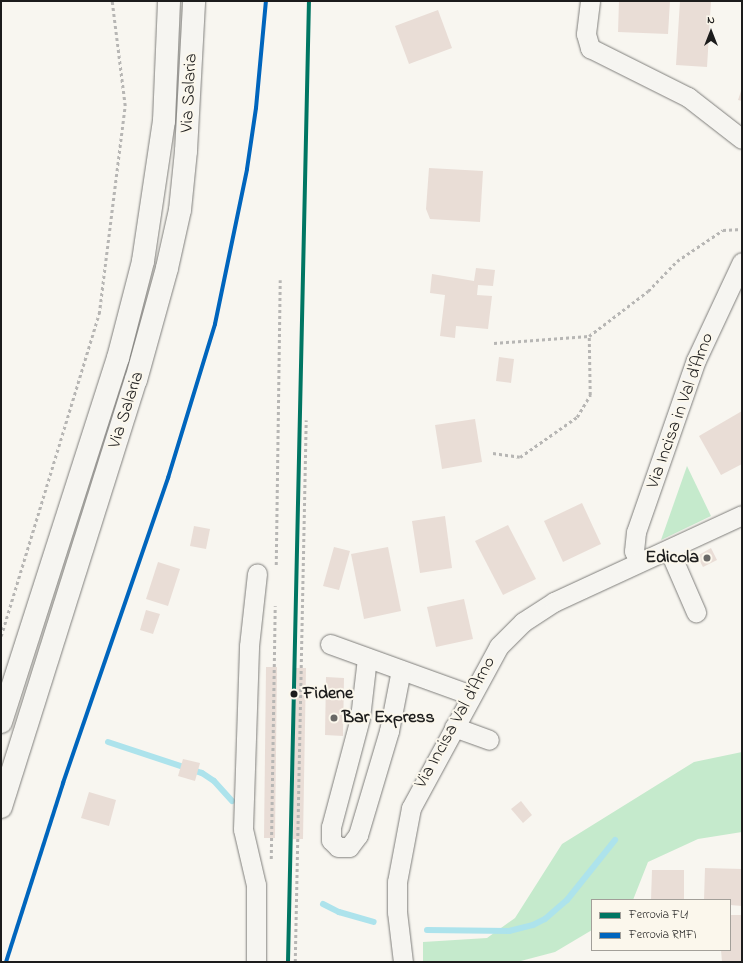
<!DOCTYPE html>
<style>
body{margin:0}
#map{position:relative;width:743px;height:963px;overflow:hidden;background:#f8f6f0;font-family:"Indie Flower",sans-serif}
div>[style]{position:absolute}
[style*='--x']{left:calc(var(--x)*1px);top:calc(var(--y)*1px);width:calc(var(--w)*1px);rotate:calc(var(--a)*1deg)}
.green>*{inset:0;background:#c5eacc}
.stream>*{height:6px;margin:-3px;padding:0 3px;transform-origin:3px;border-radius:3px;background:#ade3ec}
.building>*{inset:0;background:#e9ddd6}
.path>*{height:2.5px;margin-top:-1.25px;transform-origin:0;background:repeating-linear-gradient(90deg,#b7b6b4 0 3px,transparent 0 6px)}
.roads{filter:drop-shadow(0 0 1px #7f7e7b) drop-shadow(0 0 1px #7f7e7b)}
.minor>*{height:19px;margin:-9.5px;padding:0 9.5px;transform-origin:9.5px;border-radius:9.5px;background:#f6f5f1}
.major>*{height:22px;margin:-11px;padding:0 11px;transform-origin:11px;border-radius:11px;background:#f6f5f1}
.rail-1>*{height:4px;margin:-2px;padding:0 2px;transform-origin:2px;border-radius:2px;background:#007663}
.rail-2>*{height:4px;margin:-2px;padding:0 2px;transform-origin:2px;border-radius:2px;background:#0065bd}
.dots>*{width:11px;height:11px;translate:-50% -50%;box-sizing:border-box;border:2px solid #fbf7ec;border-radius:50%}
span{translate:-50% -50%;white-space:nowrap;text-align:center;line-height:1.15;-webkit-text-stroke:4px #fbf7ec;paint-order:stroke}
.street-label{font-size:18px;color:#1c1c1c}
.poi-label{font-size:18px;color:#1c1c1c;font-weight:700}
.right{translate:-100% -50%;text-align:right}
.left{translate:0 -50%;text-align:left}
.stop-label{font-size:18px;color:#1c1c1c;font-weight:700}
.frame{position:absolute;inset:0;border:2px solid #1c1c1c;pointer-events:none}
.legend{position:absolute;left:591px;top:899px;width:140px;height:52px;box-sizing:border-box;background:#fbf7ec;border:1px solid #a29f99;margin:0;padding:5px 7px;list-style:none;font-size:12px;color:#1c1c1c}
.legend li{display:flex;align-items:center;gap:8px;height:20px}
.legend b{width:20px;border:1px solid #a29f99}
.north{position:absolute;left:691px;top:12px;width:40px;height:40px;-webkit-text-stroke:3px #fbf7ec;paint-order:stroke;rotate:0deg;font-size:11px;font-weight:700;line-height:16px;text-align:center;color:#1c1c1c}
.north::after{content:'';display:block;margin:auto;width:14px;height:18px;background:#1c1c1c;clip-path:polygon(50% 0,100% 100%,50% 72%,0 100%)}
</style>
<div id="map">
<div class="green">
<div style="clip-path:polygon(687px 466px,711px 516px,661px 540px)"></div>
<div style="clip-path:polygon(742px 752px,742px 832px,698px 839px,648px 862px,633px 900px,592px 900px,592px 930px,555px 952px,517px 962px,423px 962px,423px 942px,487px 938px,515px 918px,562px 844px,694px 762px)"></div>
</div>
<div class="stream">
<div style="--x:108;--y:742;--w:99;--a:18.3"></div>
<div style="--x:202;--y:773;--w:14;--a:34"></div>
<div style="--x:214;--y:781;--w:27;--a:48"></div>
<div style="--x:323;--y:904;--w:18;--a:27"></div>
<div style="--x:339;--y:912;--w:36;--a:16"></div>
<div style="--x:427;--y:930;--w:82;--a:0.7"></div>
<div style="--x:509;--y:931;--w:25;--a:-14"></div>
<div style="--x:533;--y:925;--w:13;--a:-27"></div>
<div style="--x:545;--y:919;--w:29;--a:-41"></div>
<div style="--x:567;--y:900;--w:77;--a:-51.3"></div>
</div>
<div class="building">
<div style="clip-path:polygon(619px 1px,670px 1px,668px 34px,618px 32px)"></div>
<div style="clip-path:polygon(680px 1px,711px 1px,707px 67px,676px 65px)"></div>
<div style="clip-path:polygon(438px 10px,452px 48px,409px 64px,395px 26px)"></div>
<div style="clip-path:polygon(742px 88px,742px 101px,738px 100px)"></div>
<div style="clip-path:polygon(429px 168px,483px 171px,480px 222px,430px 219px,426px 209px)"></div>
<div style="clip-path:polygon(476px 268px,495px 270px,493px 286px,478px 285px,477px 295px,492px 296px,488px 329px,456px 326px,455px 338px,440px 336px,445px 295px,430px 293px,432px 274px,474px 281px)"></div>
<div style="clip-path:polygon(499px 357px,514px 359px,511px 383px,496px 381px)"></div>
<div style="clip-path:polygon(742px 411px,742px 464px,721px 475px,699px 436px)"></div>
<div style="clip-path:polygon(475px 419px,482px 462px,442px 469px,435px 425px)"></div>
<div style="clip-path:polygon(582px 503px,601px 544px,563px 562px,544px 521px)"></div>
<div style="clip-path:polygon(445px 516px,452px 568px,420px 573px,412px 521px)"></div>
<div style="clip-path:polygon(508px 525px,536px 579px,503px 595px,475px 541px)"></div>
<div style="clip-path:polygon(194px 526px,210px 529px,206px 549px,190px 546px)"></div>
<div style="clip-path:polygon(334px 547px,350px 551px,339px 590px,323px 586px)"></div>
<div style="clip-path:polygon(388px 547px,401px 611px,364px 619px,351px 554px)"></div>
<div style="clip-path:polygon(711px 548px,717px 560px,703px 567px,697px 556px)"></div>
<div style="clip-path:polygon(158px 562px,180px 569px,168px 606px,146px 599px)"></div>
<div style="clip-path:polygon(464px 599px,473px 639px,436px 647px,427px 607px)"></div>
<div style="clip-path:polygon(146px 610px,160px 614px,153px 634px,140px 630px)"></div>
<div style="clip-path:polygon(266px 667px,277px 667px,275px 838px,264px 838px)"></div>
<div style="clip-path:polygon(296px 668px,306px 668px,303px 839px,293px 839px)"></div>
<div style="clip-path:polygon(326px 677px,344px 678px,343px 736px,325px 735px)"></div>
<div style="clip-path:polygon(183px 759px,200px 763px,195px 781px,178px 776px)"></div>
<div style="clip-path:polygon(89px 792px,116px 800px,109px 826px,81px 818px)"></div>
<div style="clip-path:polygon(521px 801px,532px 815px,523px 823px,511px 809px)"></div>
<div style="clip-path:polygon(705px 868px,742px 869px,742px 906px,730px 905px,730px 900px,704px 900px)"></div>
<div style="clip-path:polygon(652px 870px,684px 870px,684px 900px,651px 900px)"></div>
<div style="clip-path:polygon(730px 915px,742px 915px,742px 962px,722px 962px,721px 950px,730px 950px)"></div>
</div>
<div class="path">
<div style="--x:494;--y:343;--w:95;--a:-4.2"></div>
<div style="--x:589;--y:336;--w:74;--a:-37.3"></div>
<div style="--x:648;--y:291;--w:42;--a:-46"></div>
<div style="--x:677;--y:261;--w:55;--a:-34"></div>
<div style="--x:723;--y:230;--w:19;--a:-3"></div>
<div style="--x:493;--y:453;--w:27;--a:8"></div>
<div style="--x:520;--y:457;--w:70;--a:-35.1"></div>
<div style="--x:577;--y:417;--w:26;--a:-59"></div>
<div style="--x:590;--y:395;--w:59;--a:-91"></div>
<div style="--x:276;--y:565;--w:285;--a:-89.2"></div>
<div style="--x:1;--y:636;--w:337;--a:-73.1"></div>
<div style="--x:99;--y:314;--w:210;--a:-82.9"></div>
<div style="--x:125;--y:106;--w:106;--a:-97.1"></div>
<div style="--x:271;--y:859;--w:253;--a:-89.1"></div>
<div style="--x:295;--y:962;--w:542;--a:-88.84"></div>
</div>
<div class="roads">
<div class="minor">
<div style="--x:590;--y:1;--w:33;--a:97"></div>
<div style="--x:586;--y:34;--w:15;--a:74"></div>
<div style="--x:590;--y:48;--w:110;--a:26.6"></div>
<div style="--x:688;--y:97;--w:68;--a:37.9"></div>
<div style="--x:669;--y:550;--w:68;--a:66.5"></div>
<div style="--x:639;--y:562;--w:12;--a:-114"></div>
<div style="--x:634;--y:551;--w:19;--a:-84"></div>
<div style="--x:636;--y:532;--w:182;--a:-70.8"></div>
<div style="--x:696;--y:360;--w:108;--a:-64.9"></div>
<div style="--x:330;--y:644;--w:150;--a:19.9"></div>
<div style="--x:367;--y:658;--w:60;--a:96.7"></div>
<div style="--x:360;--y:718;--w:113;--a:104.9"></div>
<div style="--x:331;--y:827;--w:13;--a:90"></div>
<div style="--x:331;--y:840;--w:10;--a:45"></div>
<div style="--x:338;--y:847;--w:11;--a:0"></div>
<div style="--x:349;--y:847;--w:15;--a:-53"></div>
<div style="--x:358;--y:835;--w:109;--a:-73.4"></div>
<div style="--x:389;--y:731;--w:62;--a:-78.9"></div>
<div style="--x:454;--y:727;--w:37;--a:20"></div>
<div style="--x:256;--y:962;--w:77;--a:-90"></div>
<div style="--x:256;--y:885;--w:57;--a:-103.1"></div>
<div style="--x:243;--y:829;--w:183;--a:-88.1"></div>
<div style="--x:249;--y:646;--w:73;--a:-83.7"></div>
<div style="--x:403;--y:962;--w:50;--a:-96.8"></div>
<div style="--x:397;--y:912;--w:30;--a:-90"></div>
<div style="--x:397;--y:882;--w:75;--a:-79.3"></div>
<div style="--x:411;--y:808;--w:184;--a:-61.5"></div>
<div style="--x:499;--y:646;--w:34;--a:-45"></div>
<div style="--x:523;--y:622;--w:37;--a:-33"></div>
<div style="--x:554;--y:602;--w:207;--a:-24.8"></div>
</div>
<div class="major">
<div style="--x:1;--y:722;--w:382;--a:-72.2"></div>
<div style="--x:118;--y:358;--w:100;--a:-75.5"></div>
<div style="--x:143;--y:261;--w:142;--a:-81.5"></div>
<div style="--x:164;--y:121;--w:120;--a:-87.6"></div>
<div style="--x:1;--y:807;--w:448;--a:-72.5"></div>
<div style="--x:136;--y:380;--w:116;--a:-74.5"></div>
<div style="--x:167;--y:268;--w:59;--a:-77.4"></div>
<div style="--x:180;--y:210;--w:59;--a:-84.2"></div>
<div style="--x:186;--y:151;--w:150;--a:-86.9"></div>
</div>
</div>
<div class="rail-1">
<div style="--x:288;--y:962;--w:961;--a:-88.75"></div>
</div>
<div class="rail-2">
<div style="--x:6;--y:962;--w:188;--a:-72.3"></div>
<div style="--x:63;--y:783;--w:323;--a:-71"></div>
<div style="--x:168;--y:478;--w:161;--a:-73"></div>
<div style="--x:215;--y:324;--w:158;--a:-78.3"></div>
<div style="--x:247;--y:169;--w:62;--a:-81.6"></div>
<div style="--x:256;--y:108;--w:107;--a:-84.7"></div>
</div>
<div class="dots">
<div style="left:707px;top:558px;background:#696866"></div>
<div style="left:294px;top:694px;background:#1c1c1c"></div>
<div style="left:334px;top:718px;background:#696866"></div>
</div>
<div class="street-label">
<span style="left:190px;top:93px;rotate:-87deg">Via Salaria</span>
<span style="left:127px;top:410px;rotate:-72deg">Via Salaria</span>
<span style="left:681px;top:411px;rotate:-70deg">Via Incisa in Val d'Arno</span>
<span style="left:456px;top:723px;rotate:-61deg">Via Incisa Val d'Arno</span>
</div>
<div class="poi-label">
<span class="right" style="left:699px;top:558px">Edicola</span>
<span class="left" style="left:342px;top:718px">Bar Express</span>
</div>
<div class="stop-label">
<span class="left" style="left:303px;top:694px">Fidene</span>
</div>
<div class="frame"></div>
<ul class="legend">
<li><b style="height:5px;background:#007663"></b>Ferrovia FL1</li>
<li><b style="height:5px;background:#0065bd"></b>Ferrovia RMFI</li>
</ul>
<div class="north">N</div>
</div>
